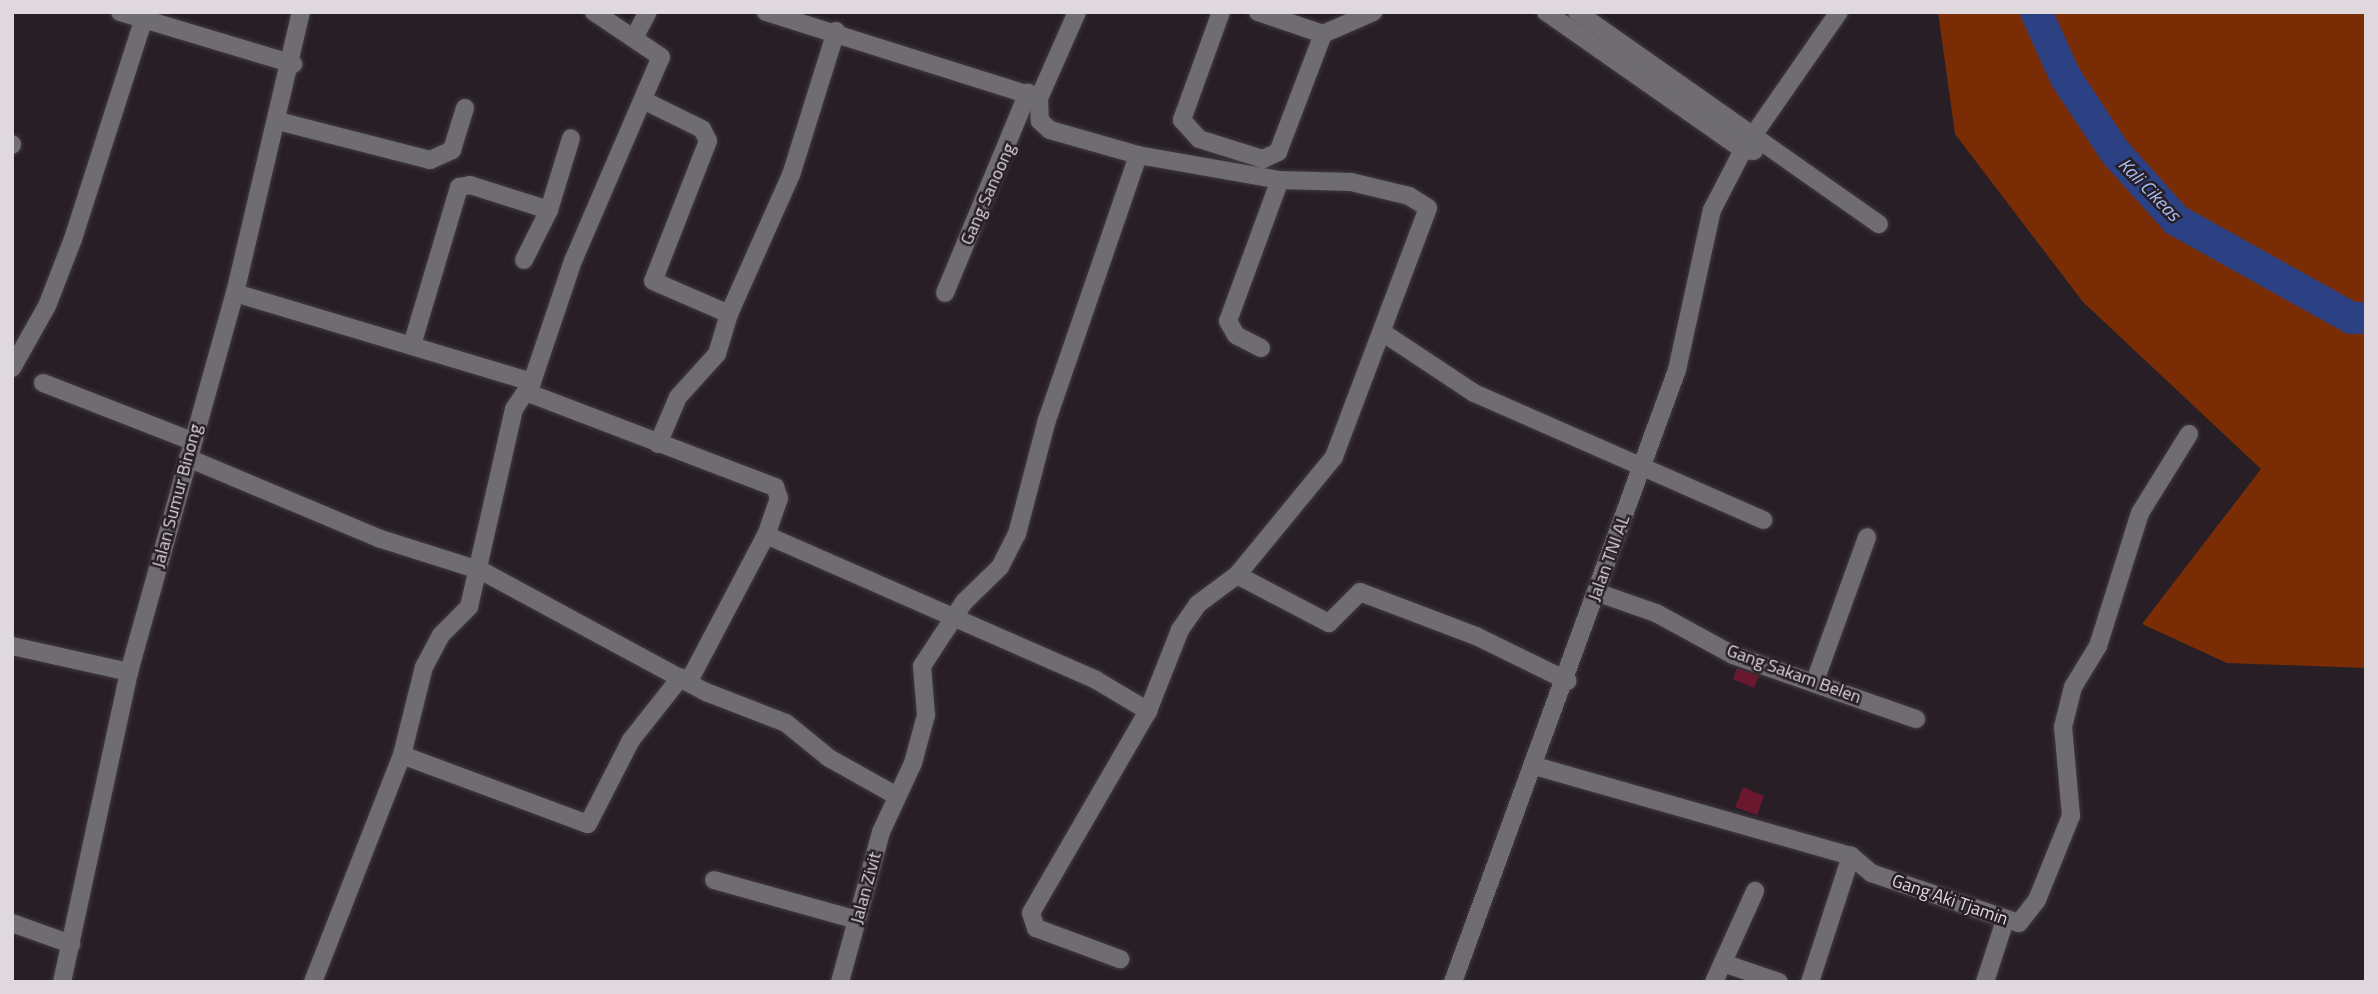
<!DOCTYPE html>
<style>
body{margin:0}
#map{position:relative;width:2378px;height:994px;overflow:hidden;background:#271f25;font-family:"Titillium Web",sans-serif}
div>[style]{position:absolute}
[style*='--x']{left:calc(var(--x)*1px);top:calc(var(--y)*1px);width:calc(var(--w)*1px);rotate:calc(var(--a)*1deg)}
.forest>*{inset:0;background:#7a2d05}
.river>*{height:32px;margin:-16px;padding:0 16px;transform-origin:16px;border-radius:16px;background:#2c4084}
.building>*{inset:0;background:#6b182f}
.roads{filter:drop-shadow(0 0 2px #41393f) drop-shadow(0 0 2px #41393f)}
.minor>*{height:18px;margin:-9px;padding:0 9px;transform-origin:9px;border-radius:9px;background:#6f6d72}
span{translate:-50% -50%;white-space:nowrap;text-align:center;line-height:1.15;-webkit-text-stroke:5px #271f25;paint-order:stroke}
.street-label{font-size:18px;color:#dfd9dd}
.water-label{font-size:19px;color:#abc1fc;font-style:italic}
.frame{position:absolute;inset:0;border:14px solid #dfd9dd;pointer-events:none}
</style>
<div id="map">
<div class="forest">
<div style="clip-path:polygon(1938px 12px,2366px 12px,2366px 668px,2227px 663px,2142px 624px,2261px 469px,2083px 302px,1955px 134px)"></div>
</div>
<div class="river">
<div style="--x:2036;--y:12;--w:72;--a:65.6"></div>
<div style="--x:2066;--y:78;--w:89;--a:56.5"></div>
<div style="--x:2115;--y:152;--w:91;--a:48.1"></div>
<div style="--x:2176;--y:220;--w:201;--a:29.2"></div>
<div style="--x:2351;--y:318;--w:15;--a:0"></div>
</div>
<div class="building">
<div style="clip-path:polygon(1737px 668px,1759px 676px,1754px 688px,1733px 679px)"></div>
<div style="clip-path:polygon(1743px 787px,1764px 796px,1757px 815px,1735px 807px)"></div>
</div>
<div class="roads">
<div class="minor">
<div style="--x:120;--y:12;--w:181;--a:16.7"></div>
<div style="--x:766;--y:12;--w:286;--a:17.5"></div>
<div style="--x:1077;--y:12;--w:94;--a:113.8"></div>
<div style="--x:1039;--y:98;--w:23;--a:88"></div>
<div style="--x:1040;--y:121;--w:13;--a:42"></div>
<div style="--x:1050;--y:130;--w:91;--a:15.9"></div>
<div style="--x:1138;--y:155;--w:144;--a:10"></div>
<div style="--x:1280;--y:180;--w:71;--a:1.6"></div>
<div style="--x:1351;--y:182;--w:60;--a:13.6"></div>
<div style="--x:1409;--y:196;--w:22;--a:32"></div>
<div style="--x:1428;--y:208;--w:266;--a:110.7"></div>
<div style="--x:1334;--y:457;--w:153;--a:129.4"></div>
<div style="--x:1237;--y:575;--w:49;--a:143.4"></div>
<div style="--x:1198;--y:604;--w:32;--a:125"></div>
<div style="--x:1180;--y:630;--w:87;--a:111.6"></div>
<div style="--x:1148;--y:711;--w:233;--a:120.1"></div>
<div style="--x:1031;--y:913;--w:16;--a:72"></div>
<div style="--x:1036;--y:928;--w:90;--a:20.3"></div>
<div style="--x:1221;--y:12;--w:115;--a:109.9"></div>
<div style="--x:1182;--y:120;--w:25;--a:48"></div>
<div style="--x:1199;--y:139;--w:67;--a:17.4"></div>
<div style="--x:1263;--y:159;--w:17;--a:-25"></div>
<div style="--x:1278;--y:152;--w:126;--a:-69.1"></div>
<div style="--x:1258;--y:12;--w:69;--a:18.7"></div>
<div style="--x:1323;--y:34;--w:55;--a:-23.7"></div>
<div style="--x:1546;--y:12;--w:241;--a:35"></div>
<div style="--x:1743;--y:150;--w:11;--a:5"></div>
<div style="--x:1577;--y:12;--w:369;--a:35.1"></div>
<div style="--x:635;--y:36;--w:27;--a:-62"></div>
<div style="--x:645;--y:101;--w:64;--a:26.2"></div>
<div style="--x:702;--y:129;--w:13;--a:63"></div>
<div style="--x:708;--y:141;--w:150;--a:111.4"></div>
<div style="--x:653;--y:281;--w:83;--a:23.5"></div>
<div style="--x:729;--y:314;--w:152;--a:-66"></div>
<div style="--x:791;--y:175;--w:151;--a:-72.6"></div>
<div style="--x:278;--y:121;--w:157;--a:14.4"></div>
<div style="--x:430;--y:160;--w:24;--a:-24"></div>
<div style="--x:452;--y:150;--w:44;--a:-72.8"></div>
<div style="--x:12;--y:144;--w:1;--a:90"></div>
<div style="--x:524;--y:260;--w:56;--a:-63.4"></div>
<div style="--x:235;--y:293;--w:310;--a:16.7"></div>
<div style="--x:945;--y:293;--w:217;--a:-67.5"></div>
<div style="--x:1382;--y:332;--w:110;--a:33.5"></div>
<div style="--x:1474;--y:393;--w:316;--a:23.7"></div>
<div style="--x:412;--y:345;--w:165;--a:-73.4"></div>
<div style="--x:459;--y:187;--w:11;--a:-10"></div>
<div style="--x:470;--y:185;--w:83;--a:17.6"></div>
<div style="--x:549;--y:210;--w:75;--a:-73"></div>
<div style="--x:1261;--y:348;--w:28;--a:-153"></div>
<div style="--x:1236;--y:335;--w:16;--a:-120"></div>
<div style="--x:1228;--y:321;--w:150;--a:-69.8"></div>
<div style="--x:12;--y:368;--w:71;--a:-60.6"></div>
<div style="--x:47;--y:306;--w:72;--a:-68.8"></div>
<div style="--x:73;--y:239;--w:229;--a:-72.2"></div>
<div style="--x:43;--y:383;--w:160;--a:21.3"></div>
<div style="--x:526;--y:392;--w:267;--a:20.9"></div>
<div style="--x:775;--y:487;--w:12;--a:70"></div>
<div style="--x:779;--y:498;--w:39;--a:109"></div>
<div style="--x:766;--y:535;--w:165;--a:117.8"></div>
<div style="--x:658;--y:444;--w:51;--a:-66.9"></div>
<div style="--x:678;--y:397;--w:58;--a:-47.8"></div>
<div style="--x:717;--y:354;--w:42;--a:-73.3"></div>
<div style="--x:188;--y:458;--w:209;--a:22.8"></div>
<div style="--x:381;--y:539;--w:106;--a:17.6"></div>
<div style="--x:482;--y:571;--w:255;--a:28.4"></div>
<div style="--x:706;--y:692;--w:86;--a:21.2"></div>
<div style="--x:786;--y:723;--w:55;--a:39.1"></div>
<div style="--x:829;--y:758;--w:78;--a:29.2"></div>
<div style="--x:766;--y:535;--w:360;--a:23.7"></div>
<div style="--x:1096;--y:680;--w:61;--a:30.8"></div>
<div style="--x:1237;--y:575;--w:104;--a:27.6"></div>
<div style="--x:1329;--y:623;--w:44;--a:-45"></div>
<div style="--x:1360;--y:592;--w:124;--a:20.8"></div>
<div style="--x:1476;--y:636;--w:102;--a:26.1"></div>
<div style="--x:1596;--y:592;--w:64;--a:19.3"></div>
<div style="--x:1656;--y:613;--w:88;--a:28.6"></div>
<div style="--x:1733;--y:655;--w:194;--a:19.3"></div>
<div style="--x:12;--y:646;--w:120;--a:12.5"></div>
<div style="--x:1815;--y:681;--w:153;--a:-70.1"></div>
<div style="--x:402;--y:755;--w:198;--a:20.4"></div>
<div style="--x:588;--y:824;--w:94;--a:-62.9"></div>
<div style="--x:631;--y:740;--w:80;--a:-51.6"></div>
<div style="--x:1535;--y:766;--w:329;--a:15.9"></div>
<div style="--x:1851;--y:856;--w:26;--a:40"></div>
<div style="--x:1871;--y:873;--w:156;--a:18.7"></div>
<div style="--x:2019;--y:923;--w:29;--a:-52"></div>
<div style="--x:2037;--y:900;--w:91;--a:-68"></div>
<div style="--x:2071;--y:816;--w:89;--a:-95.1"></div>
<div style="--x:2063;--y:727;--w:41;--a:-76"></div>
<div style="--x:2073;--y:687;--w:48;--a:-58.6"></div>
<div style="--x:2098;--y:646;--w:139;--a:-72.5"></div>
<div style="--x:2140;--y:513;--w:93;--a:-58.2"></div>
<div style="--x:714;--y:880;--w:148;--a:15.6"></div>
<div style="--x:12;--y:923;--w:63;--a:19.6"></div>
<div style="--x:1723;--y:963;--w:59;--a:18.7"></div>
<div style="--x:62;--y:982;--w:317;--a:-77.8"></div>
<div style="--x:129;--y:672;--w:394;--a:-74.4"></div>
<div style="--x:235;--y:293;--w:289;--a:-76.8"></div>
<div style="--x:313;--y:982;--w:244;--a:-68.6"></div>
<div style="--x:402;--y:755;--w:91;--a:-76"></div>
<div style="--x:424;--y:667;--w:36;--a:-62"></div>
<div style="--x:441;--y:635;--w:40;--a:-45"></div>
<div style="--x:469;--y:607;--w:203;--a:-77.2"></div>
<div style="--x:514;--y:409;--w:32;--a:-56"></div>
<div style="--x:532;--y:382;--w:128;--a:-71.3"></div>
<div style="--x:573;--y:261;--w:222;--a:-66.7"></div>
<div style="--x:661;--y:57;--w:81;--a:-146.1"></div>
<div style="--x:840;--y:982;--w:156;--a:-74.7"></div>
<div style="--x:881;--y:832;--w:76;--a:-65.1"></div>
<div style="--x:913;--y:763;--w:50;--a:-74.8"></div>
<div style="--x:926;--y:715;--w:49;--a:-94.7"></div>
<div style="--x:922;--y:666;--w:77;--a:-56.7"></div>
<div style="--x:964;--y:602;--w:50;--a:-44.2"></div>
<div style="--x:1000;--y:567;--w:37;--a:-63"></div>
<div style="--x:1017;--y:534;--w:118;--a:-75.3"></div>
<div style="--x:1047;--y:420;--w:280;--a:-71"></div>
<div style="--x:1453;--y:982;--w:652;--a:-69.9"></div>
<div style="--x:1677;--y:370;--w:164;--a:-77.7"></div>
<div style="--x:1712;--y:210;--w:68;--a:-62.7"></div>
<div style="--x:1743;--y:150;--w:168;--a:-55.2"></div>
<div style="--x:1714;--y:982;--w:100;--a:-65.7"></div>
<div style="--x:1810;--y:982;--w:133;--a:-72"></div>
<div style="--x:1985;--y:982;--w:65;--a:-72.1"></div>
</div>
</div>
<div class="street-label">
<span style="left:988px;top:194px;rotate:-66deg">Gang Sanoong</span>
<span style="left:177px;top:496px;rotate:-75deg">Jalan Sumur Binong</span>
<span style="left:1609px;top:558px;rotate:-70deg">Jalan TNI AL</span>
<span style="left:1794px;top:674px;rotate:20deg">Gang Sakam Belen</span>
<span style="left:866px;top:888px;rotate:-75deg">Jalan Zivit</span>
<span style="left:1950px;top:900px;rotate:19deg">Gang Aki Tjamin</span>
</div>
<div class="water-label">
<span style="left:2150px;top:189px;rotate:46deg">Kali Cikeas</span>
</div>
<div class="frame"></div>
</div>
